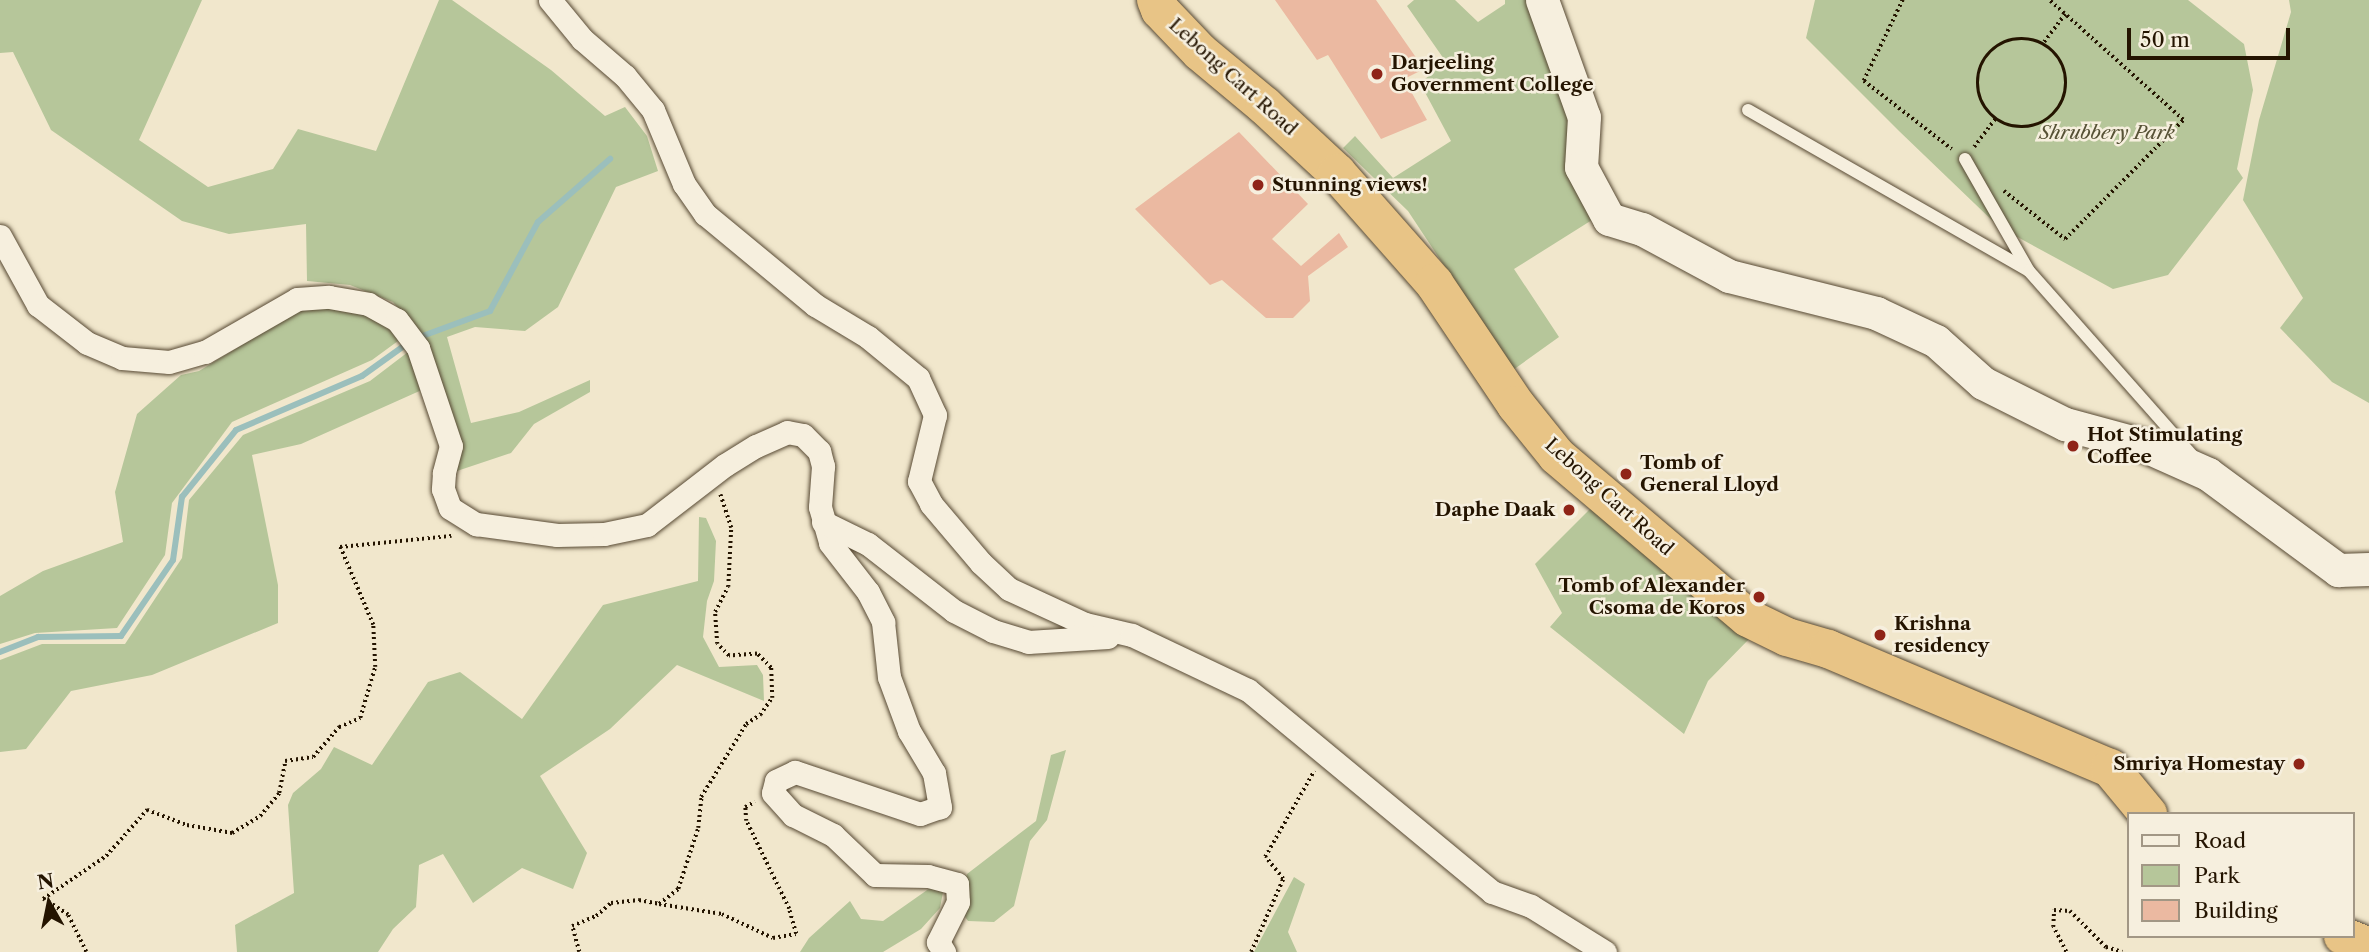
<!DOCTYPE html>
<style>
body{margin:0}
#map{position:relative;width:2369px;height:952px;overflow:hidden;background:#f1e7cc;font-family:"Libre Caslon Text",serif}
div>[style]{position:absolute}
[style*='--x']{left:calc(var(--x)*1px);top:calc(var(--y)*1px);width:calc(var(--w)*1px);rotate:calc(var(--a)*1deg)}
.green>*{inset:0;background:#b6c69a}
.stream>*{height:6px;margin:-3px;padding:0 3px;transform-origin:3px;border-radius:3px;background:#9bbfbc}
.building>*{inset:0;background:#ebb9a1}
.path>*{height:3.5px;margin-top:-1.75px;transform-origin:0;background:repeating-linear-gradient(90deg,#241400 0 2px,transparent 0 5.5px)}
.path>.ring{margin:-1.75px;padding:0;box-sizing:content-box;background:none;border:3.5px solid #241400;border-radius:50%}
.roads{filter:drop-shadow(0 0 2px #574933) drop-shadow(0 0 2px #574933)}
.service>*{height:12px;margin:-6px;padding:0 6px;transform-origin:6px;border-radius:6px;background:#f6efde}
.minor>*{height:23px;margin:-11.5px;padding:0 11.5px;transform-origin:11.5px;border-radius:11.5px;background:#f6efde}
.secondary>*{height:33px;margin:-16.5px;padding:0 16.5px;transform-origin:16.5px;border-radius:16.5px;background:#f6efde}
.trunk>*{height:38px;margin:-19px;padding:0 19px;transform-origin:19px;border-radius:19px;background:#e8c486}
.dots>*{width:19px;height:19px;translate:-50% -50%;box-sizing:border-box;border:4px solid #f6efde;border-radius:50%}
span{translate:-50% -50%;white-space:nowrap;text-align:center;line-height:1.15;-webkit-text-stroke:5px #f6efde;paint-order:stroke}
.poi-label{font-size:19px;color:#241400;font-weight:700}
.left{translate:0 -50%;text-align:left}
.right{translate:-100% -50%;text-align:right}
.street-label{font-size:19px;color:#241400}
.park-label{font-size:19px;color:#575236;font-style:italic}
.legend{position:absolute;left:2127px;top:812px;width:228px;height:126px;box-sizing:border-box;background:#f6efde;border:2px solid #a29785;margin:0;padding:9px 12px;list-style:none;font-size:21px;color:#241400}
.legend li{display:flex;align-items:center;gap:14px;height:35px}
.legend b{width:35px;border:2px solid #a29785}
.north{position:absolute;left:14px;top:868px;width:70px;height:70px;-webkit-text-stroke:5px #f6efde;paint-order:stroke;rotate:351deg;font-size:19px;font-weight:700;line-height:28px;text-align:center;color:#241400}
.north::after{content:'';display:block;margin:auto;width:24px;height:32px;background:#241400;clip-path:polygon(50% 0,100% 100%,50% 72%,0 100%)}
.scale{position:absolute;left:2127px;top:28px;width:163px;height:32px;box-sizing:border-box;border:4px solid #241400;border-top:0;padding-left:9px;font-size:21px;line-height:24px;white-space:nowrap;color:#241400;-webkit-text-stroke:5px #f6efde;paint-order:stroke}
</style>
<div id="map">
<div class="green">
<div style="clip-path:polygon(0 0,202px 0,139px 140px,208px 187px,273px 169px,298px 129px,376px 151px,439px 0,452px 0,551px 70px,605px 116px,625px 107px,647px 136px,658px 171px,616px 187px,558px 307px,525px 331px,475px 327px,447px 337px,471px 423px,519px 412px,590px 380px,590px 392px,534px 424px,511px 453px,454px 472px,426px 342px,393px 302px,350px 285px,307px 281px,306px 224px,229px 234px,182px 221px,51px 130px,13px 52px,0 53px)"></div>
<div style="clip-path:polygon(1414px 0,1455px 0,1478px 22px,1505px 4px,1505px 0,1534px 0,1556px 55px,1592px 220px,1514px 269px,1559px 337px,1513px 370px,1408px 211px,1343px 148px,1355px 136px,1393px 178px,1451px 141px,1420px 83px,1446px 62px,1407px 6px)"></div>
<div style="clip-path:polygon(1815px 0,2188px 0,2244px 44px,2253px 90px,2237px 169px,2243px 178px,2168px 275px,2113px 289px,1999px 227px,1899px 131px,1806px 38px)"></div>
<div style="clip-path:polygon(2289px 0,2369px 0,2369px 403px,2332px 382px,2280px 328px,2303px 298px,2243px 200px,2259px 120px,2291px 12px)"></div>
<div style="clip-path:polygon(322px 306px,364px 314px,393px 330px,398px 341px,372px 360px,232px 422px,172px 503px,165px 555px,117px 628px,35px 633px,0 644px,0 596px,43px 571px,123px 542px,115px 492px,137px 414px,181px 375px,199px 371px,300px 310px)"></div>
<div style="clip-path:polygon(408px 352px,424px 389px,301px 444px,252px 455px,278px 585px,278px 623px,152px 675px,71px 691px,26px 749px,0 752px,0 660px,42px 644px,125px 644px,182px 558px,189px 500px,243px 435px,370px 381px)"></div>
<div style="clip-path:polygon(1595px 504px,1751px 637px,1708px 681px,1684px 734px,1550px 627px,1562px 613px,1535px 564px)"></div>
<div style="clip-path:polygon(699px 517px,706px 518px,716px 541px,714px 581px,707px 601px,703px 637px,719px 667px,757px 665px,763px 675px,764px 701px,677px 665px,610px 729px,540px 776px,587px 853px,573px 889px,522px 868px,473px 903px,443px 854px,419px 865px,416px 907px,393px 929px,378px 952px,237px 952px,235px 925px,294px 893px,288px 805px,293px 793px,321px 769px,334px 747px,372px 765px,428px 682px,460px 672px,522px 719px,603px 605px,698px 581px)"></div>
<div style="clip-path:polygon(1066px 750px,1047px 820px,1030px 841px,1014px 906px,994px 922px,968px 921px,959px 908px,967px 874px,1036px 821px,1051px 755px)"></div>
<div style="clip-path:polygon(1294px 877px,1305px 884px,1288px 932px,1297px 952px,1254px 952px)"></div>
<div style="clip-path:polygon(930px 888px,943px 892px,940px 908px,921px 929px,883px 952px,800px 952px,809px 938px,850px 901px,861px 919px,883px 921px)"></div>
</div>
<div class="stream">
<div style="--x:417;--y:338;--w:78;--a:-20.3"></div>
<div style="--x:490;--y:311;--w:101;--a:-61.7"></div>
<div style="--x:538;--y:222;--w:96;--a:-41.2"></div>
<div style="--x:0;--y:652;--w:41;--a:-21.5"></div>
<div style="--x:38;--y:637;--w:83;--a:-0.7"></div>
<div style="--x:121;--y:636;--w:92;--a:-55.6"></div>
<div style="--x:173;--y:560;--w:64;--a:-81.9"></div>
<div style="--x:182;--y:497;--w:86;--a:-51.1"></div>
<div style="--x:236;--y:430;--w:137;--a:-23.2"></div>
<div style="--x:362;--y:376;--w:57;--a:-35.7"></div>
</div>
<div class="building">
<div style="clip-path:polygon(1275px 0,1376px 0,1424px 69px,1404px 79px,1427px 120px,1381px 139px,1328px 55px,1317px 60px)"></div>
<div style="clip-path:polygon(1239px 132px,1308px 204px,1272px 239px,1301px 266px,1339px 233px,1348px 247px,1308px 276px,1310px 301px,1293px 318px,1266px 318px,1222px 280px,1210px 285px,1135px 209px)"></div>
</div>
<div class="path">
<div style="--x:1903;--y:0;--w:90;--a:115.7"></div>
<div style="--x:1864;--y:81;--w:111;--a:37.7"></div>
<div class="ring" style="left:1978px;top:39px;width:84.5px;height:84.5px"></div>
<div style="--x:2044;--y:42;--w:35;--a:-53"></div>
<div style="--x:1974;--y:147;--w:36;--a:-53"></div>
<div style="--x:2004;--y:191;--w:78;--a:38.2"></div>
<div style="--x:2065;--y:239;--w:168;--a:-45.2"></div>
<div style="--x:2183;--y:120;--w:180;--a:-138.2"></div>
<div style="--x:659;--y:904;--w:64;--a:9"></div>
<div style="--x:722;--y:914;--w:56;--a:25.2"></div>
<div style="--x:773;--y:938;--w:23;--a:-10"></div>
<div style="--x:796;--y:934;--w:26;--a:-106"></div>
<div style="--x:789;--y:909;--w:98;--a:-116"></div>
<div style="--x:746;--y:821;--w:14;--a:-94"></div>
<div style="--x:745;--y:807;--w:11;--a:-27"></div>
<div style="--x:86;--y:952;--w:41;--a:-115.9"></div>
<div style="--x:68;--y:915;--w:30;--a:-147"></div>
<div style="--x:43;--y:899;--w:76;--a:-34.3"></div>
<div style="--x:106;--y:856;--w:62;--a:-48.3"></div>
<div style="--x:147;--y:810;--w:43;--a:20.6"></div>
<div style="--x:187;--y:825;--w:46;--a:10.1"></div>
<div style="--x:232;--y:833;--w:33;--a:-31"></div>
<div style="--x:260;--y:816;--w:30;--a:-50"></div>
<div style="--x:279;--y:793;--w:33;--a:-79"></div>
<div style="--x:285;--y:761;--w:28;--a:-8"></div>
<div style="--x:313;--y:757;--w:40;--a:-49"></div>
<div style="--x:339;--y:727;--w:23;--a:-23"></div>
<div style="--x:360;--y:718;--w:53;--a:-73.6"></div>
<div style="--x:375;--y:667;--w:42;--a:-92.7"></div>
<div style="--x:373;--y:625;--w:85;--a:-112.9"></div>
<div style="--x:340;--y:547;--w:112;--a:-5.7"></div>
<div style="--x:579;--y:952;--w:27;--a:-105"></div>
<div style="--x:572;--y:926;--w:26;--a:-23"></div>
<div style="--x:596;--y:916;--w:20;--a:-41"></div>
<div style="--x:611;--y:903;--w:28;--a:-6"></div>
<div style="--x:639;--y:900;--w:20;--a:11"></div>
<div style="--x:659;--y:904;--w:24;--a:-38"></div>
<div style="--x:678;--y:889;--w:64;--a:-71.8"></div>
<div style="--x:698;--y:828;--w:31;--a:-84"></div>
<div style="--x:701;--y:797;--w:86;--a:-58.3"></div>
<div style="--x:746;--y:724;--w:17;--a:-33"></div>
<div style="--x:760;--y:715;--w:21;--a:-55"></div>
<div style="--x:772;--y:698;--w:30;--a:-92"></div>
<div style="--x:771;--y:668;--w:20;--a:-135"></div>
<div style="--x:757;--y:654;--w:28;--a:176"></div>
<div style="--x:729;--y:656;--w:17;--a:-135"></div>
<div style="--x:717;--y:644;--w:32;--a:-94"></div>
<div style="--x:715;--y:612;--w:28;--a:-63"></div>
<div style="--x:728;--y:587;--w:59;--a:-87.1"></div>
<div style="--x:731;--y:528;--w:35;--a:-108"></div>
<div style="--x:1251;--y:952;--w:80;--a:-66.3"></div>
<div style="--x:1283;--y:879;--w:28;--a:-129"></div>
<div style="--x:1265;--y:857;--w:99;--a:-60.3"></div>
<div style="--x:2066;--y:952;--w:28;--a:-117"></div>
<div style="--x:2053;--y:927;--w:17;--a:-87"></div>
<div style="--x:2054;--y:910;--w:16;--a:4"></div>
<div style="--x:2070;--y:911;--w:51;--a:45"></div>
<div style="--x:2106;--y:947;--w:17;--a:17"></div>
</div>
<div class="roads">
<div class="service">
<div style="--x:1748;--y:110;--w:322;--a:29.8"></div>
<div style="--x:1965;--y:159;--w:129;--a:60.3"></div>
<div style="--x:2029;--y:271;--w:246;--a:48.5"></div>
</div>
<div class="minor">
<div style="--x:550;--y:0;--w:50;--a:50.6"></div>
<div style="--x:582;--y:39;--w:57;--a:40.7"></div>
<div style="--x:625;--y:76;--w:44;--a:50.5"></div>
<div style="--x:653;--y:110;--w:80;--a:67.3"></div>
<div style="--x:684;--y:184;--w:37;--a:55"></div>
<div style="--x:705;--y:214;--w:143;--a:39.6"></div>
<div style="--x:815;--y:305;--w:62;--a:31.1"></div>
<div style="--x:868;--y:337;--w:65;--a:39.4"></div>
<div style="--x:918;--y:378;--w:41;--a:65.3"></div>
<div style="--x:935;--y:415;--w:68;--a:103.6"></div>
<div style="--x:919;--y:481;--w:26;--a:62"></div>
<div style="--x:931;--y:504;--w:77;--a:49.7"></div>
<div style="--x:981;--y:563;--w:38;--a:43"></div>
<div style="--x:1009;--y:589;--w:84;--a:24.7"></div>
<div style="--x:1085;--y:624;--w:48;--a:13.2"></div>
<div style="--x:1132;--y:635;--w:128;--a:25.4"></div>
<div style="--x:1248;--y:690;--w:317;--a:39.6"></div>
<div style="--x:1492;--y:892;--w:41;--a:19.7"></div>
<div style="--x:1531;--y:906;--w:87;--a:31.9"></div>
<div style="--x:0;--y:236;--w:79;--a:61.2"></div>
<div style="--x:38;--y:305;--w:62;--a:37.8"></div>
<div style="--x:87;--y:343;--w:38;--a:23"></div>
<div style="--x:122;--y:358;--w:47;--a:4.9"></div>
<div style="--x:169;--y:362;--w:37;--a:-16"></div>
<div style="--x:205;--y:352;--w:106;--a:-29.9"></div>
<div style="--x:297;--y:299;--w:32;--a:-4"></div>
<div style="--x:329;--y:297;--w:40;--a:10"></div>
<div style="--x:368;--y:304;--w:33;--a:29"></div>
<div style="--x:397;--y:320;--w:35;--a:53"></div>
<div style="--x:418;--y:348;--w:103;--a:71.4"></div>
<div style="--x:451;--y:446;--w:28;--a:105"></div>
<div style="--x:444;--y:473;--w:16;--a:94"></div>
<div style="--x:443;--y:489;--w:20;--a:70"></div>
<div style="--x:450;--y:508;--w:31;--a:32"></div>
<div style="--x:476;--y:524;--w:82;--a:7.7"></div>
<div style="--x:557;--y:535;--w:47;--a:-1.2"></div>
<div style="--x:604;--y:534;--w:44;--a:-11.8"></div>
<div style="--x:647;--y:525;--w:98;--a:-37.6"></div>
<div style="--x:725;--y:465;--w:36;--a:-32"></div>
<div style="--x:756;--y:446;--w:34;--a:-24"></div>
<div style="--x:787;--y:432;--w:16;--a:11"></div>
<div style="--x:803;--y:435;--w:23;--a:45"></div>
<div style="--x:819;--y:451;--w:16;--a:75"></div>
<div style="--x:823;--y:466;--w:41;--a:94.2"></div>
<div style="--x:820;--y:507;--w:37;--a:74"></div>
<div style="--x:830;--y:543;--w:62;--a:52.2"></div>
<div style="--x:868;--y:592;--w:34;--a:63"></div>
<div style="--x:883;--y:622;--w:55;--a:83.8"></div>
<div style="--x:889;--y:677;--w:58;--a:69.7"></div>
<div style="--x:909;--y:731;--w:49;--a:59.2"></div>
<div style="--x:934;--y:773;--w:35;--a:80"></div>
<div style="--x:940;--y:807;--w:21;--a:161"></div>
<div style="--x:920;--y:814;--w:132;--a:-161.4"></div>
<div style="--x:795;--y:772;--w:21;--a:155"></div>
<div style="--x:776;--y:781;--w:12;--a:104"></div>
<div style="--x:773;--y:793;--w:30;--a:48"></div>
<div style="--x:793;--y:815;--w:45;--a:26.6"></div>
<div style="--x:833;--y:835;--w:58;--a:43.6"></div>
<div style="--x:875;--y:875;--w:53;--a:1.1"></div>
<div style="--x:928;--y:876;--w:30;--a:15"></div>
<div style="--x:957;--y:884;--w:18;--a:87"></div>
<div style="--x:958;--y:902;--w:45;--a:116.6"></div>
<div style="--x:938;--y:942;--w:12;--a:59"></div>
<div style="--x:823;--y:522;--w:50;--a:26.1"></div>
<div style="--x:868;--y:544;--w:109;--a:37.9"></div>
<div style="--x:954;--y:611;--w:44;--a:27.1"></div>
<div style="--x:993;--y:631;--w:37;--a:17"></div>
<div style="--x:1028;--y:642;--w:80;--a:-3.6"></div>
</div>
<div class="secondary">
<div style="--x:1542;--y:0;--w:124;--a:70.3"></div>
<div style="--x:1584;--y:117;--w:50;--a:93.4"></div>
<div style="--x:1581;--y:167;--w:59;--a:61.7"></div>
<div style="--x:1609;--y:219;--w:34;--a:17"></div>
<div style="--x:1642;--y:229;--w:99;--a:28.4"></div>
<div style="--x:1729;--y:276;--w:152;--a:14.1"></div>
<div style="--x:1876;--y:313;--w:66;--a:25"></div>
<div style="--x:1936;--y:341;--w:63;--a:41.8"></div>
<div style="--x:1983;--y:383;--w:92;--a:26.6"></div>
<div style="--x:2065;--y:424;--w:81;--a:15.1"></div>
<div style="--x:2143;--y:445;--w:71;--a:24"></div>
<div style="--x:2208;--y:474;--w:162;--a:36.4"></div>
<div style="--x:2338;--y:570;--w:31;--a:-2"></div>
</div>
<div class="trunk">
<div style="--x:1156;--y:0;--w:11;--a:68"></div>
<div style="--x:1160;--y:10;--w:58;--a:46.4"></div>
<div style="--x:1200;--y:52;--w:85;--a:39.7"></div>
<div style="--x:1265;--y:106;--w:98;--a:42.9"></div>
<div style="--x:1337;--y:173;--w:147;--a:48.6"></div>
<div style="--x:1434;--y:283;--w:147;--a:56.1"></div>
<div style="--x:1516;--y:405;--w:65;--a:51.2"></div>
<div style="--x:1557;--y:456;--w:250;--a:40.3"></div>
<div style="--x:1748;--y:618;--w:43;--a:26"></div>
<div style="--x:1787;--y:637;--w:43;--a:16.3"></div>
<div style="--x:1828;--y:649;--w:306;--a:22.9"></div>
<div style="--x:2110;--y:768;--w:60;--a:50.4"></div>
<div style="--x:2343;--y:936;--w:28;--a:23"></div>
</div>
</div>
<div class="dots">
<div style="left:1377px;top:74px;background:#8f2418"></div>
<div style="left:1258px;top:185px;background:#8f2418"></div>
<div style="left:2073px;top:446px;background:#8f2418"></div>
<div style="left:1626px;top:474px;background:#8f2418"></div>
<div style="left:1569px;top:510px;background:#8f2418"></div>
<div style="left:1759px;top:597px;background:#8f2418"></div>
<div style="left:1880px;top:635px;background:#8f2418"></div>
<div style="left:2299px;top:764px;background:#8f2418"></div>
</div>
<div class="poi-label">
<span class="left" style="left:1391px;top:74px">Darjeeling<br>Government College</span>
<span class="left" style="left:1272px;top:185px">Stunning views!</span>
<span class="left" style="left:2087px;top:446px">Hot Stimulating<br>Coffee</span>
<span class="left" style="left:1640px;top:474px">Tomb of<br>General Lloyd</span>
<span class="right" style="left:1555px;top:510px">Daphe Daak</span>
<span class="right" style="left:1745px;top:597px">Tomb of Alexander<br>Csoma de Koros</span>
<span class="left" style="left:1894px;top:635px">Krishna<br>residency</span>
<span class="right" style="left:2285px;top:764px">Smriya Homestay</span>
</div>
<div class="street-label">
<span style="left:1233px;top:77px;rotate:42deg">Lebong Cart Road</span>
<span style="left:1609px;top:497px;rotate:42deg">Lebong Cart Road</span>
</div>
<div class="park-label">
<span style="left:2107px;top:133px">Shrubbery Park</span>
</div>
<ul class="legend">
<li><b style="height:9px;background:#f6efde"></b>Road</li>
<li><b style="height:19px;background:#b6c69a"></b>Park</li>
<li><b style="height:19px;background:#ebb9a1"></b>Building</li>
</ul>
<div class="north">N</div>
<div class="scale">50 m</div>
</div>
